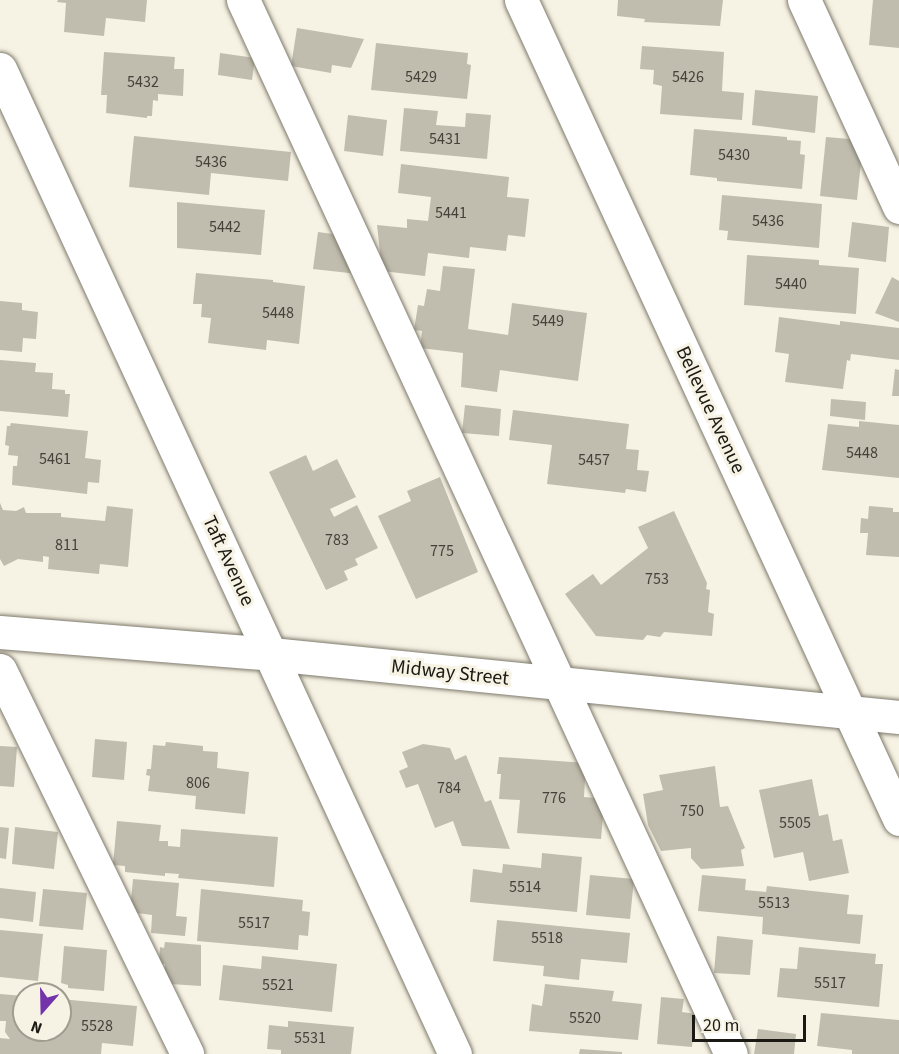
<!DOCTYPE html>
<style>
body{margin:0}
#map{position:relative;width:899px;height:1054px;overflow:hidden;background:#f7f3e4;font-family:"Source Sans 3",sans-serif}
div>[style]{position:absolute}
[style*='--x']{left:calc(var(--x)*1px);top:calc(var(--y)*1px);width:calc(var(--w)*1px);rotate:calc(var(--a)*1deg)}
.building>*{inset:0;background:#c0bdae}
.roads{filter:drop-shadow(0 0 2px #7e7a6d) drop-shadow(0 0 2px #7e7a6d)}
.minor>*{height:33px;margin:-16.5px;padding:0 16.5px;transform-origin:16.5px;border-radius:16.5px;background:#fff}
span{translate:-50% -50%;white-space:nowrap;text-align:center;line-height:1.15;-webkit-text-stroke:6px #f7f3e4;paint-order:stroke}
.number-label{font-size:16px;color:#44423a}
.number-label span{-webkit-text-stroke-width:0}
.street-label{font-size:20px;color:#1a1913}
.north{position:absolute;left:12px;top:982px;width:60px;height:60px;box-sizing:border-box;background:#f7f3e4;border:2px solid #9f9c90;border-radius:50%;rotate:200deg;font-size:16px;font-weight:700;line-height:24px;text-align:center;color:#1a1913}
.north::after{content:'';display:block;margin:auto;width:21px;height:27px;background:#7334a9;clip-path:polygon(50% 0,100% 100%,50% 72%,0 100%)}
.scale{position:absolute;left:692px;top:1015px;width:114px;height:27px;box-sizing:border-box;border:3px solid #1a1913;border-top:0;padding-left:8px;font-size:18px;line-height:21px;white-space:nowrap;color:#1a1913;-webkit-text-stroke:4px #f7f3e4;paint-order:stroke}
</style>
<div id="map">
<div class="building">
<div style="clip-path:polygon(58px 0,147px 0,145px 22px,106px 18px,104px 36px,64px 32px,66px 3px,57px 2px)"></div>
<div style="clip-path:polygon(618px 0,723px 0,720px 26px,644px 22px,645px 19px,617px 16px)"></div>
<div style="clip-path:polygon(873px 0,899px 0,899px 48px,869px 45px)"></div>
<div style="clip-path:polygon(297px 28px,364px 39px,351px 68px,332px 65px,331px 73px,291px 66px)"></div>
<div style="clip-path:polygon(376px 43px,468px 53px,467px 64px,471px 65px,467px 99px,371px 90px)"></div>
<div style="clip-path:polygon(642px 46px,724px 52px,722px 91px,744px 93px,742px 120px,660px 114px,662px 86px,653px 84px,654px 70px,640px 69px)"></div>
<div style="clip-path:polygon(104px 52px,175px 57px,174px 69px,184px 69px,183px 96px,158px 94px,158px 101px,153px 100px,152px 116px,147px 116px,147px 118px,106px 113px,107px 95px,101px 95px)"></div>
<div style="clip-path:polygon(220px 53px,255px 58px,252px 80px,218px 75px)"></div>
<div style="clip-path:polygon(755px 90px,818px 96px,815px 133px,752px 125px)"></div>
<div style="clip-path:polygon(404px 108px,438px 111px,436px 125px,465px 127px,466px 113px,491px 115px,487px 159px,400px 151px)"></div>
<div style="clip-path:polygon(348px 115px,387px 120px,383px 156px,344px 151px)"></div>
<div style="clip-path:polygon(694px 129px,787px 137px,787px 140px,801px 141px,800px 154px,805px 155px,802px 189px,717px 181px,717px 178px,690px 175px)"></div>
<div style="clip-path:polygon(134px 136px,291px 152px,288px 181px,211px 173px,209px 195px,129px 187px)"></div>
<div style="clip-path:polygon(826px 137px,850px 139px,861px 162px,857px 200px,820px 196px)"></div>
<div style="clip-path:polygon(401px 164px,509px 177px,507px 197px,529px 199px,525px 237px,508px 235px,506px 251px,470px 247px,469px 258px,428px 253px,425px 276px,382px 271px,377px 225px,407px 228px,407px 219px,428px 221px,431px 197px,398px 193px)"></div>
<div style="clip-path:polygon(722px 195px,822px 204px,819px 248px,727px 240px,728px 231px,719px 230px)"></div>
<div style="clip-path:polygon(177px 202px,265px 210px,261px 255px,177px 248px)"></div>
<div style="clip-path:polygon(852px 222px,889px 227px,886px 262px,848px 257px)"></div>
<div style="clip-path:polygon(318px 232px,340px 235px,358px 274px,313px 269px)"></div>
<div style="clip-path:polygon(747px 255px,819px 260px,819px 265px,859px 268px,856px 314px,744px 305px)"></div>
<div style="clip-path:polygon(443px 266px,475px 269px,468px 329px,508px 335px,512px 303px,587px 313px,578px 381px,500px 370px,497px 392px,461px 387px,463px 353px,420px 348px,422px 331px,414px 330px,418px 305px,424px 306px,427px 289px,440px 291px)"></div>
<div style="clip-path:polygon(196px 273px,273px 280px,273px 282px,305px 286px,299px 344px,267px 340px,266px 350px,208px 343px,211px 318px,201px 317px,202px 304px,193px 304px)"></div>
<div style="clip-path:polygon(892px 277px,899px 281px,899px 322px,875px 313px)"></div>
<div style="clip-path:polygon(0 301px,22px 303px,22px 310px,38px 312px,36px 339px,23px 338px,22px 352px,0 350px)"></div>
<div style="clip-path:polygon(779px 317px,840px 325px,840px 321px,899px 328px,899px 360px,851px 354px,850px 361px,847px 360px,843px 389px,785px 382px,789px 354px,775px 352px)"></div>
<div style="clip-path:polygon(0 360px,36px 363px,35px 372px,53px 373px,52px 389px,65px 390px,65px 394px,70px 394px,68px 417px,0 411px)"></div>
<div style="clip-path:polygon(895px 369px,899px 370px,899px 396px,892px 396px)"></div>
<div style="clip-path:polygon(831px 399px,866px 402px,865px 420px,830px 416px)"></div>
<div style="clip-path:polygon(465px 405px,501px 409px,499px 436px,462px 433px)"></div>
<div style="clip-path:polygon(513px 410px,629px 424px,626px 449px,639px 450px,637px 470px,649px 471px,646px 492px,626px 489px,625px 493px,547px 484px,552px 445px,509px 440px)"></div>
<div style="clip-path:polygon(859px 421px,899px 425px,899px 478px,822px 470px,828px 424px,859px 427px)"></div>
<div style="clip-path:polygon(11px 423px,88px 431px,85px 458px,101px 460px,99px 483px,88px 482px,87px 494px,12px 485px,13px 466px,17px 466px,18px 456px,8px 455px,9px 446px,5px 445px,7px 426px,10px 426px)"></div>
<div style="clip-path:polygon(306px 455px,313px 471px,337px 459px,356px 497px,330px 509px,334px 517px,357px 505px,378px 548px,355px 559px,358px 565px,344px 571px,348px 580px,326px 590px,269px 472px)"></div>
<div style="clip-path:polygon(440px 477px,478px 572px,416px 599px,378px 516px,411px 501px,407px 491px)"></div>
<div style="clip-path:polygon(0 503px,3px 510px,16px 511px,24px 507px,26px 513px,61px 513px,61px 517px,105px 521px,107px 506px,133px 509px,128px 567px,100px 564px,99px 574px,48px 569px,49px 557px,43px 556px,43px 562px,18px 559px,4px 566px,0 559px)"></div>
<div style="clip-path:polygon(869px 506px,893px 508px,893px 512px,899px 512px,899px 557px,866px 555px,868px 533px,860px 533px,861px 518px,868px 519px)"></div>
<div style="clip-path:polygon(674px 511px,707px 583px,706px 589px,710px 590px,708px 612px,714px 614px,712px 636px,664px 632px,660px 637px,647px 635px,643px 640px,596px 636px,565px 594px,593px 574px,601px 585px,648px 548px,638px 527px)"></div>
<div style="clip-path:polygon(95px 739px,127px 742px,124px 780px,92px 777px)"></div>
<div style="clip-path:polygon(166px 742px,203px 746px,203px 751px,218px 752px,217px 768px,249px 772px,245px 814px,195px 809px,196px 796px,148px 791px,150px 776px,146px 775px,147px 769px,151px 769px,153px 745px,165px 746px)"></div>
<div style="clip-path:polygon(423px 744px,450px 748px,455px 760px,466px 755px,485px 802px,491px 800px,510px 849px,462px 846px,453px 821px,435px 828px,418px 784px,406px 788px,399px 771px,408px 767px,402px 752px)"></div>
<div style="clip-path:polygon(0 746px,17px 747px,14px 787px,0 786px)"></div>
<div style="clip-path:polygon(499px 757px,586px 763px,584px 797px,596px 798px,603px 816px,601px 839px,517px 833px,520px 800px,499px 799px,501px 774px,497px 774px)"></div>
<div style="clip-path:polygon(715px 766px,720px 807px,728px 806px,745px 848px,741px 850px,744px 866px,701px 869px,691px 858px,691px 848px,661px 851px,648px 825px,643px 794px,663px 790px,659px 775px)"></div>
<div style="clip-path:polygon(812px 779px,819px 816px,828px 814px,833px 841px,842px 839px,849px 873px,809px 881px,803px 852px,774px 858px,759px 790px)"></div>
<div style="clip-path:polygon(117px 821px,161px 825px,159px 841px,168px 841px,168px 846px,180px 847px,181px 829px,278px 837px,274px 887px,178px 878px,179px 874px,165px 873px,165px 876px,125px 872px,125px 866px,113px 865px)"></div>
<div style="clip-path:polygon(0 827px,9px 828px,6px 859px,0 858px)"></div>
<div style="clip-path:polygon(15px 827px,58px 832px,54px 869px,12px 864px)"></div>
<div style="clip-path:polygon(542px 853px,582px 857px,577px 912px,470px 902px,473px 869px,502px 873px,503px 864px,541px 868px)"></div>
<div style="clip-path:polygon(590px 875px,634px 879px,630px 919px,586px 915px)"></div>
<div style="clip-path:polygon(702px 875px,746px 879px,745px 890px,766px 892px,767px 886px,849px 895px,847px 914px,863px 915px,860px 944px,762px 934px,763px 917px,698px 911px)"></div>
<div style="clip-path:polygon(133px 879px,179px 883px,176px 916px,187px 917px,185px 936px,151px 933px,152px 915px,130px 912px)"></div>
<div style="clip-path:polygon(0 888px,36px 892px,33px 922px,0 918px)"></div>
<div style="clip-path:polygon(43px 889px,87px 893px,83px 930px,39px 926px)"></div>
<div style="clip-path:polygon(201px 889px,303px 900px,302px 911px,310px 912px,308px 936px,299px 935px,298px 950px,197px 941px)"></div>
<div style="clip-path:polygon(497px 920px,630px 933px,627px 963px,581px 959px,579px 980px,543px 976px,544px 966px,493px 961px)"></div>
<div style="clip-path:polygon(0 930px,43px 934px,38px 981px,0 977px)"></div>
<div style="clip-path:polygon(717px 936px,753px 940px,750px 975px,714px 973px)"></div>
<div style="clip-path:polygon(165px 942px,201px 945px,201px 986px,170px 984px,164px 976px,165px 964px,159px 964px,160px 947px,164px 948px)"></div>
<div style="clip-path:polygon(64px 946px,107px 950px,104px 991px,68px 988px,68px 985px,61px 983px)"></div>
<div style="clip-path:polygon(799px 947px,876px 954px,875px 964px,883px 964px,879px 1007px,777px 997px,780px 968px,797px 969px)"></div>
<div style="clip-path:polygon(262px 956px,337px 964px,332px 1012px,219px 1000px,223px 965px,261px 969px)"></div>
<div style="clip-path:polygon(545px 984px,614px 991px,612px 1001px,642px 1004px,638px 1040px,529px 1031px,532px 1004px,542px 1006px)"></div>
<div style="clip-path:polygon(0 994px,24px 996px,24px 1030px,60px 1030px,60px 999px,137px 1006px,133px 1046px,102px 1043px,101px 1054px,0 1054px,0 1038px,10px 1039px,5px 1032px,6px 1021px,0 1021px)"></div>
<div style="clip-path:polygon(661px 997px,684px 999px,682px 1012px,695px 1014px,692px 1047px,657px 1044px)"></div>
<div style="clip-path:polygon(821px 1013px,899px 1020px,899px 1054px,852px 1054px,852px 1050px,817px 1046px)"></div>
<div style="clip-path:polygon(288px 1021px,354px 1027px,351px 1054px,281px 1054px,281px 1050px,267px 1049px,269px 1025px,288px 1027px)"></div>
<div style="clip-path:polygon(758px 1029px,796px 1034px,794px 1054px,754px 1054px)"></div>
<div style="clip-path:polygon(580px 1049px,622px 1052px,622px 1054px,579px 1054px)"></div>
</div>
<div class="roads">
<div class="minor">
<div style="--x:243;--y:0;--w:1161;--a:65.16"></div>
<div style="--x:521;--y:0;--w:902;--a:65.22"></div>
<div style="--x:804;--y:0;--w:228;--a:65.3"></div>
<div style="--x:0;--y:69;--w:1085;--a:65.21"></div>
<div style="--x:0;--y:632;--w:272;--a:4.6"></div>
<div style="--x:271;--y:654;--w:631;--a:5.73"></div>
<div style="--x:0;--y:670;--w:427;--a:64"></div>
</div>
</div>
<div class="number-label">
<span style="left:421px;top:77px">5429</span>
<span style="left:688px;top:77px">5426</span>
<span style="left:143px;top:82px">5432</span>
<span style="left:445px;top:139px">5431</span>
<span style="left:734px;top:155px">5430</span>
<span style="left:211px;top:162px">5436</span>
<span style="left:451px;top:213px">5441</span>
<span style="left:768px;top:221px">5436</span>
<span style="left:225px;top:227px">5442</span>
<span style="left:791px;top:284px">5440</span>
<span style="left:278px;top:313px">5448</span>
<span style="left:548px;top:321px">5449</span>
<span style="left:862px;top:453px">5448</span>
<span style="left:55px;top:459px">5461</span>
<span style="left:594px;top:460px">5457</span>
<span style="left:337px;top:540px">783</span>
<span style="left:67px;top:545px">811</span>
<span style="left:442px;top:551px">775</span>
<span style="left:657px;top:579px">753</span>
<span style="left:198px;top:783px">806</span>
<span style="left:449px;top:788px">784</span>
<span style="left:554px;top:798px">776</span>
<span style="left:692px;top:811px">750</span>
<span style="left:795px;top:823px">5505</span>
<span style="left:525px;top:887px">5514</span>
<span style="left:774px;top:903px">5513</span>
<span style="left:254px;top:923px">5517</span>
<span style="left:547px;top:938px">5518</span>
<span style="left:830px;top:983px">5517</span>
<span style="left:278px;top:985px">5521</span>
<span style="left:585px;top:1018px">5520</span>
<span style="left:97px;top:1026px">5528</span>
<span style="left:310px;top:1038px">5531</span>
</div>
<div class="street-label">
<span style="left:710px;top:410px;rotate:65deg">Bellevue Avenue</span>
<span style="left:228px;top:561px;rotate:65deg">Taft Avenue</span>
<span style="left:450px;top:673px;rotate:6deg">Midway Street</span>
</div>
<div class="north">N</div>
<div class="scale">20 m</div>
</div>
